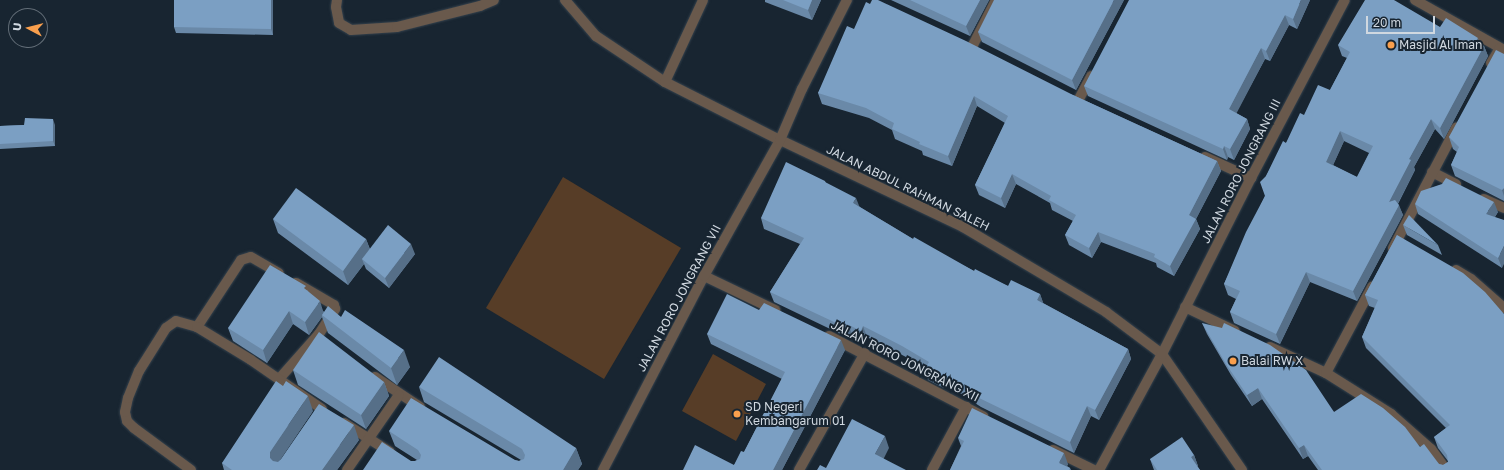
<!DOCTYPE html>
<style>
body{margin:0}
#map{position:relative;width:1504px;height:470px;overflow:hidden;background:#182531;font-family:"Golos Text",sans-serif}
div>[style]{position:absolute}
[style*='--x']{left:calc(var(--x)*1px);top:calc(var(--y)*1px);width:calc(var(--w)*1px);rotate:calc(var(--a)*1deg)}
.green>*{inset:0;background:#573d27}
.roads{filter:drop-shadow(0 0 1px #35424d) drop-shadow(0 0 1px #35424d)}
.minor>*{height:10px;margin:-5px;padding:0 5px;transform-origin:5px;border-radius:5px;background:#69594c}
.wall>*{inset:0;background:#6a89a8}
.shaded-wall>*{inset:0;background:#566f88}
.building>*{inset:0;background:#7b9fc3}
.dots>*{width:11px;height:11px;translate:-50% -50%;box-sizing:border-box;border:2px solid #182531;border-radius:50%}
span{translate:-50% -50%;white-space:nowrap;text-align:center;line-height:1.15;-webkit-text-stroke:4px #182531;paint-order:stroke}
.poi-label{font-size:12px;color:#d0d8e0}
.left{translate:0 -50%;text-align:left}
.street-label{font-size:12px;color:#d0d8e0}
.north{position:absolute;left:8px;top:8px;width:40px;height:40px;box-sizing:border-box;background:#182531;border:1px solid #626d77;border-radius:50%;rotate:277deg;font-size:11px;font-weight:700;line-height:16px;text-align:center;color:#d0d8e0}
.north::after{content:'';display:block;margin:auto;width:14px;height:18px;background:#f99f4d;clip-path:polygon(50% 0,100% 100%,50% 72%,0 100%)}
.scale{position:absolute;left:1366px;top:16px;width:69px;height:18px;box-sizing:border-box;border:2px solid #d0d8e0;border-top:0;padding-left:5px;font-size:12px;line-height:14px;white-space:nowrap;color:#d0d8e0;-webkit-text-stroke:3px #182531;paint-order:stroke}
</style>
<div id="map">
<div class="green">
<div style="clip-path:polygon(563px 177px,681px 248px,604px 379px,486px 308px)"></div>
<div style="clip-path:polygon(713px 354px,766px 384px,736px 441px,682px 411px)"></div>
</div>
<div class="roads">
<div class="minor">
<div style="--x:337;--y:0;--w:7;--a:98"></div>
<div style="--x:336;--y:7;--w:16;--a:79"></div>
<div style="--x:339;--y:23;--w:14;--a:30"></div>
<div style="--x:351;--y:30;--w:46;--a:-3.7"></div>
<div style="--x:397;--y:27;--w:86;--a:-14.2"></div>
<div style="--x:480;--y:6;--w:15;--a:-23"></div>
<div style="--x:565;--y:0;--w:48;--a:49.3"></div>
<div style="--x:596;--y:36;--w:83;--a:33.7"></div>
<div style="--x:665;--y:82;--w:129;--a:26.8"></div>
<div style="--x:780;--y:140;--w:203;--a:25.4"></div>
<div style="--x:963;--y:227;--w:166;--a:30.7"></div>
<div style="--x:1106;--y:312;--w:70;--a:36.9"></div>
<div style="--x:1162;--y:354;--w:141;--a:55.4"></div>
<div style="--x:1415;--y:0;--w:102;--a:29.3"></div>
<div style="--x:973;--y:45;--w:51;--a:-62.9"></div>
<div style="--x:1491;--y:63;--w:17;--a:-59"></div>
<div style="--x:665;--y:82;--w:90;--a:-65.1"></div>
<div style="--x:1079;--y:99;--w:26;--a:-62"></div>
<div style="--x:1205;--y:157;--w:51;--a:24.5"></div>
<div style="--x:1432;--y:172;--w:27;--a:27"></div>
<div style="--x:1484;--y:199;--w:22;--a:24"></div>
<div style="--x:1393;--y:248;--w:136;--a:-62.3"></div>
<div style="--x:1456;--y:270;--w:17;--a:31"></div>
<div style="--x:1471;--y:279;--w:44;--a:41.3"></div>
<div style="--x:704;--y:276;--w:79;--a:25.6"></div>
<div style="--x:1185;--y:307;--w:55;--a:25.6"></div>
<div style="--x:197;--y:327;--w:80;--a:-56.7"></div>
<div style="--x:241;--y:260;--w:10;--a:-17"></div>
<div style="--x:251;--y:257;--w:32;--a:30"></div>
<div style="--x:829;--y:336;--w:174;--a:27.5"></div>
<div style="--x:1270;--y:347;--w:62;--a:24.9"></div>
<div style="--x:1326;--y:373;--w:77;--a:32.2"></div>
<div style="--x:1391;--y:414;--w:53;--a:41.2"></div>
<div style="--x:1431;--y:449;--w:26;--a:54"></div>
<div style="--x:1326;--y:373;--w:98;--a:-61.9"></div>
<div style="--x:375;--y:377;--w:54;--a:33.7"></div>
<div style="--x:279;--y:379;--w:60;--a:-48.4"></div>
<div style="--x:319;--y:334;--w:30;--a:-57"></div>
<div style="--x:335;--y:309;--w:4;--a:-104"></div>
<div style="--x:334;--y:305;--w:44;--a:-149.9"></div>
<div style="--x:344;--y:423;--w:54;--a:32.2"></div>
<div style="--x:1053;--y:450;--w:46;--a:26"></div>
<div style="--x:191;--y:470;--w:71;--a:-143.6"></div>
<div style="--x:134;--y:428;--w:10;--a:-135"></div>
<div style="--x:127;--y:421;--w:9;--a:-103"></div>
<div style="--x:125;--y:412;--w:14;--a:-78"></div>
<div style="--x:128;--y:398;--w:29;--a:-68"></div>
<div style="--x:139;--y:371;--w:51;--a:-57.9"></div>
<div style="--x:166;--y:328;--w:12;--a:-35"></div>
<div style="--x:176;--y:321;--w:22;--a:16"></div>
<div style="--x:197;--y:327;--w:63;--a:31.4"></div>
<div style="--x:251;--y:360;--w:86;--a:34.6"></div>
<div style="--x:347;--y:470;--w:91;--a:-55.3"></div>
<div style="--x:603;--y:470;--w:219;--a:-62.5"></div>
<div style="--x:704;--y:276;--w:156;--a:-60.8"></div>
<div style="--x:780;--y:140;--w:56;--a:-66.7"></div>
<div style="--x:802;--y:89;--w:100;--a:-63.2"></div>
<div style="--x:799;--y:470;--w:134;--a:-60.6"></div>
<div style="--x:932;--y:470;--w:72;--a:-61.6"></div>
<div style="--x:1099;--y:470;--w:132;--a:-61.5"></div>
<div style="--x:1162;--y:354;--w:197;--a:-63.2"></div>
<div style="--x:1251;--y:178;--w:201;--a:-62.2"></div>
</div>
</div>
<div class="wall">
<div style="clip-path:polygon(273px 0,273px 35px,176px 33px,174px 27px)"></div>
<div style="clip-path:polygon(765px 0,821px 0,812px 20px,765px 2px)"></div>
<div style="clip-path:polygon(891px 0,989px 0,970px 36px)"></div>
<div style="clip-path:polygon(1124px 0,1076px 90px,982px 42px,978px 32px)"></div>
<div style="clip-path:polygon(1310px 0,1297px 29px,1289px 25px,1270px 61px,1265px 59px,1236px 113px,1247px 119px,1250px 129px,1234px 160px,1228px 157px,1227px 160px,1088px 96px,1084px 86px)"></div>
<div style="clip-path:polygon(evenodd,1440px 27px,1484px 46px,1488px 56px,1444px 139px,1435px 129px,1414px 167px,1415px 170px,1398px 204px,1403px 215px,1357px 301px,1310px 282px,1280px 344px,1234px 323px,1230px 312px,1236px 299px,1228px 295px,1224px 284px,1265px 196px,1266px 176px,1286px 143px,1330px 90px,1347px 58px,1342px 56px,1338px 45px,1440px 27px,1344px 141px,1369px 153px,1357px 177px,1333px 165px,1344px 141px)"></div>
<div style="clip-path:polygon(854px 29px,1073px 95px,1217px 161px,1221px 171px,1196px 219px,1200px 229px,1174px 276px,1157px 267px,1156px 263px,1101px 242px,1092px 258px,1069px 245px,1065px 235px,1073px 221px,1052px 210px,1050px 203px,1016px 184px,1005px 208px,979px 195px,975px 185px,1005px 123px,977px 106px,952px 166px,923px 155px,922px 151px,895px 139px,892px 130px,869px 118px,822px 104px,818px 93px)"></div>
<div style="clip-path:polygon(1504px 54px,1504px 201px,1455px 176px,1451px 165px,1457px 152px,1453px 149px,1449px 137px)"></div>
<div style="clip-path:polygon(24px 125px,55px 125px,55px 146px,0 149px,0 126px)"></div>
<div style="clip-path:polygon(825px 181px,826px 183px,860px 207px,913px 239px,974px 271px,1008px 286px,1040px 294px,1043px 303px,1128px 349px,1131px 359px,1099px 420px,1091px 416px,1074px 453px,981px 407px,946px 384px,944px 388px,928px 380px,925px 369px,925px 368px,906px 357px,867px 337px,864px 342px,852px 335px,851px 339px,774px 302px,770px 292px,800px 244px,764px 229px,761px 218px)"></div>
<div style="clip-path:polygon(1415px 204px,1498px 212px,1495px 217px,1502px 268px,1418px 214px)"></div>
<div style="clip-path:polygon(273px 219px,366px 239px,370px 249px,415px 254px,389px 288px,366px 269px,364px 264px,348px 285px,278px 233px)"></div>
<div style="clip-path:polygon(1403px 225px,1438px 245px,1442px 255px,1407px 235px)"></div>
<div style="clip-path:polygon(1397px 235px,1504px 470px,1318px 470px,1308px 456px,1303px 459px,1262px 399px,1252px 406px,1231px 375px,1207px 334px,1202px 323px,1334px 412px,1420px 447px,1439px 464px,1443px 465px,1448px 462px,1448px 461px,1438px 448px,1434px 437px,1446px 428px,1366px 348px,1362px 337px,1375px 308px,1369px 306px,1365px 295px)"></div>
<div style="clip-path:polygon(307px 290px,324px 312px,341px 317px,410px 367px,397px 385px,328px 333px,322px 317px,309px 335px,293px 324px,267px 363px,233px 341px,228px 328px)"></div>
<div style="clip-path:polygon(759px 310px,845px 350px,782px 470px,683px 470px,734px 465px,744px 452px,782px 379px,711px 344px,707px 334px)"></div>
<div style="clip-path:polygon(293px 370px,384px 382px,389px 396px,366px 429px,298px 385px)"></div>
<div style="clip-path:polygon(419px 387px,576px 448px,582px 464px,578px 470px,363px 470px,411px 461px,415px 461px,417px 460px,395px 446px,389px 431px,519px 461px,521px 460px,424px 402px)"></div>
<div style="clip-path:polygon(313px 411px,279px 461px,359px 440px,337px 470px,224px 470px,222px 463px)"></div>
<div style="clip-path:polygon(958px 438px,1068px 464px,1067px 466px,1070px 468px,1071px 470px,950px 470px,961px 446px)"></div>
<div style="clip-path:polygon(1194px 455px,1198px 466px,1197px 466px,1200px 470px,1154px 470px,1150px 459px)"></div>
</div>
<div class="shaded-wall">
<div style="clip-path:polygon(271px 0,273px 0,273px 35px,271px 29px)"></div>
<div style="clip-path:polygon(812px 0,821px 0,812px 20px,808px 10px)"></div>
<div style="clip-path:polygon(980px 0,989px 0,970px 36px,966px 26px)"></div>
<div style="clip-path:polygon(1114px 0,1124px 0,1076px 90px,1072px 80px)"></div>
<div style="clip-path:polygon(1301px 0,1310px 0,1297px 29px,1293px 19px)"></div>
<div style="clip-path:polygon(1285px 15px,1289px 25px,1270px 61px,1266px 51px)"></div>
<div style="clip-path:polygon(1478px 38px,1481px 49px,1476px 41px)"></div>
<div style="clip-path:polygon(1484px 46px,1488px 56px,1444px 139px,1440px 128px)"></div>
<div style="clip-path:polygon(1261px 48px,1265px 59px,1233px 120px,1229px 109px)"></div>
<div style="clip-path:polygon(974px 96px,977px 106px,952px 166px,948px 156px)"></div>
<div style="clip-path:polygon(53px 119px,55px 125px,55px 146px,53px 141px)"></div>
<div style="clip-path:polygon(1247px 119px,1250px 129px,1234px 160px,1230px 149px)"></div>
<div style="clip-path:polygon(1431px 119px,1435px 129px,1414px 167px,1415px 170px,1393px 213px,1389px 202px,1409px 159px)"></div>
<div style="clip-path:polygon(1340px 131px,1344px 141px,1330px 172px,1326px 162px)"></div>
<div style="clip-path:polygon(1224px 146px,1228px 157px,1227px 160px,1223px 149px)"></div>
<div style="clip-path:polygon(1217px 161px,1221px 171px,1196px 219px,1200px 229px,1174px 276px,1170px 266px,1189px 215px)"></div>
<div style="clip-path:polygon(1012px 174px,1016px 184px,1005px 208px,1001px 198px)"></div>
<div style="clip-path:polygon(1504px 188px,1504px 196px,1502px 190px)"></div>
<div style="clip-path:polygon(856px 198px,860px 208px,853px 203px)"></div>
<div style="clip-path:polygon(1494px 202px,1498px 212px,1490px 224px,1486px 214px)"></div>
<div style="clip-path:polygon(1399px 205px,1403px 215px,1357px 301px,1353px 291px)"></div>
<div style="clip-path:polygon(1098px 232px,1101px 242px,1092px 258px,1089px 248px)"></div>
<div style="clip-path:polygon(366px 239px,371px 253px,362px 259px,364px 264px,348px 285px,343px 271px)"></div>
<div style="clip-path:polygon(411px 244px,415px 254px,389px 288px,385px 278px)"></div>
<div style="clip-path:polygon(1504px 246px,1504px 264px,1502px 268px,1498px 258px)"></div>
<div style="clip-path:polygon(1306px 272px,1310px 282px,1280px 344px,1276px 334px)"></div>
<div style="clip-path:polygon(1040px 294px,1044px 305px,1037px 300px)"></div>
<div style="clip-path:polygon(320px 301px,324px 314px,322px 315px,322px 317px,309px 335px,305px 322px)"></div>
<div style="clip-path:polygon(289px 311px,293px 324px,267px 363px,263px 350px)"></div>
<div style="clip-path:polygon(849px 325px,852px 335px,851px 339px,847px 328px)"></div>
<div style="clip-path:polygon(863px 326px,867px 337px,864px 342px,861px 331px)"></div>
<div style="clip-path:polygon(841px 340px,845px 350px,782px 470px,773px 470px)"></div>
<div style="clip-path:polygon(1128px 349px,1131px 359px,1099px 420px,1095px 410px)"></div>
<div style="clip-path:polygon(404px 350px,410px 367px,397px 385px,391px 368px)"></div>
<div style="clip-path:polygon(943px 374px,946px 384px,944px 388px,940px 378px)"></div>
<div style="clip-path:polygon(384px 382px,389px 396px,366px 429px,361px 415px)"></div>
<div style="clip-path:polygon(1258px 388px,1262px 399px,1252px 406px,1247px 395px)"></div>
<div style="clip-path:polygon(308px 396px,313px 411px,276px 466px,270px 458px,270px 452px)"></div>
<div style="clip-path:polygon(1087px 406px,1091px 416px,1074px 453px,1070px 442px)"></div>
<div style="clip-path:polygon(354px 425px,359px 440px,337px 470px,322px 470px)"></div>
<div style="clip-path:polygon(885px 436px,889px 448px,880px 466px,875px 454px)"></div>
<div style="clip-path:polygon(1304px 445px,1308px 456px,1303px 459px,1299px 448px)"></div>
<div style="clip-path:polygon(576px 448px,582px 464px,578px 470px,563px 470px)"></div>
<div style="clip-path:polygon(1064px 453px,1068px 464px,1065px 470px,1059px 463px)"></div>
<div style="clip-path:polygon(1194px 455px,1198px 466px,1195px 468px,1191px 457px)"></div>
</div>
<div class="building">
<div style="clip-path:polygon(174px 0,271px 0,271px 29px,174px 27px)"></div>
<div style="clip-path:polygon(783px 0,812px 0,808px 10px)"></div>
<div style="clip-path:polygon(872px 0,878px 0,966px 41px,1073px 95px,1217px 161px,1189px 215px,1196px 219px,1170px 266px,1154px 257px,1155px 254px,1098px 232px,1089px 248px,1065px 235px,1076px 215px,1049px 200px,1051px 196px,1012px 174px,1001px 198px,975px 185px,1008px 116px,974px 96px,948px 156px,919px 144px,920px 142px,892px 129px,894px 123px,866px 108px,818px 93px,847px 26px,854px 29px,866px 2px,870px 4px)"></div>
<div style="clip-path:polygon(910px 0,980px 0,966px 26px)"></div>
<div style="clip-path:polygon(994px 0,1114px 0,1072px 80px,978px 32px)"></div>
<div style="clip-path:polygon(1129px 0,1301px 0,1293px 19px,1285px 15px,1266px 51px,1261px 48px,1229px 109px,1247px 119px,1230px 149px,1224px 146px,1223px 149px,1084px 86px)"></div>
<div style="clip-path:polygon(evenodd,1365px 0,1394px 0,1440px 27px,1446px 18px,1478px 38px,1476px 41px,1484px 46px,1440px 128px,1431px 119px,1409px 159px,1411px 160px,1389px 202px,1395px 200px,1399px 205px,1353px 291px,1306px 272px,1276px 334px,1230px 312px,1240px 291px,1224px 284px,1246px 232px,1265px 196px,1260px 182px,1266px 176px,1283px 141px,1286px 143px,1300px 113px,1304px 115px,1318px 85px,1330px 90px,1350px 52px,1338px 45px,1365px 0,1340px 131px,1373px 146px,1357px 177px,1326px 162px,1340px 131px)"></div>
<div style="clip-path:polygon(1496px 50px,1504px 54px,1504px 188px,1502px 190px,1451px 165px,1459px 147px,1449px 137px)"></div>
<div style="clip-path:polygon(25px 118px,53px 119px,53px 141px,0 144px,0 126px,24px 125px)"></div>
<div style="clip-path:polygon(786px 162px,825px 181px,825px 182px,856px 198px,853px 203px,913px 239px,914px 237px,974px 271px,975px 269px,1008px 286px,1011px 280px,1040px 294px,1037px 300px,1128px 349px,1095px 410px,1087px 406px,1070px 442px,977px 397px,943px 374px,940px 378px,925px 369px,929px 362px,902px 346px,863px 326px,861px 331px,849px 325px,847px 328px,770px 292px,804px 238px,761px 218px)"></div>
<div style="clip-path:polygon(1446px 178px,1494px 202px,1486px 214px,1504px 220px,1504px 246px,1498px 258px,1415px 204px,1421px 191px,1442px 184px)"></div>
<div style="clip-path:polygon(296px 188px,366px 239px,343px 271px,273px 219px)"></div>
<div style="clip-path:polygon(1409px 215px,1438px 245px,1403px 225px)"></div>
<div style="clip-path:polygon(388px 225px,411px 244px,385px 278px,362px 259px)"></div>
<div style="clip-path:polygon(1397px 235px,1463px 273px,1485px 292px,1504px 314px,1504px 470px,1322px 470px,1304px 445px,1299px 448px,1258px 388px,1247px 395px,1226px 364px,1202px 323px,1222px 328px,1224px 323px,1270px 345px,1306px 370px,1334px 412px,1361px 394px,1383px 408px,1405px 427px,1420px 447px,1424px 444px,1439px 464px,1443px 465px,1448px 462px,1447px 455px,1434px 437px,1450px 425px,1362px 337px,1378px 300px,1365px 295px)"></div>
<div style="clip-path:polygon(270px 265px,306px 286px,304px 288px,320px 301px,305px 322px,289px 311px,263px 350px,228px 328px)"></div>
<div style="clip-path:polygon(727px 294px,759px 310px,764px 303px,841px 340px,773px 470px,683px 470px,695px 445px,734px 465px,741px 451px,744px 452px,785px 372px,707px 334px)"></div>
<div style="clip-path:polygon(328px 306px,341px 317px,345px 310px,404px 350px,391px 368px,322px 315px)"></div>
<div style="clip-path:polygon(319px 332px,384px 382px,361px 415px,293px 370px)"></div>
<div style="clip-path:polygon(439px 357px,576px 448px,563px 470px,363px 470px,382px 442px,411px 461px,415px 461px,420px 459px,421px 455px,418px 450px,389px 431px,411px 398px,515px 460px,519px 461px,524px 459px,525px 455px,522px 449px,419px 387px)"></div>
<div style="clip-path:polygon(276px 381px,283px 386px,286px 381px,308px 396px,270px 452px,270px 458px,273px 461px,278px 462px,281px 459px,319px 404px,354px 425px,322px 470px,232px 470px,222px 463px)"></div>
<div style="clip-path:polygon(972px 408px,1064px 453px,1059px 463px,1070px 468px,1069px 470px,950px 470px,964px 441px,958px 438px)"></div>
<div style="clip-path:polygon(852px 419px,885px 436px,875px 454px,906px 470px,817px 470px,820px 465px,826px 468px)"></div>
<div style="clip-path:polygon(1182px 437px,1194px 455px,1191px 457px,1200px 470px,1157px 470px,1150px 459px)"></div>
</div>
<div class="dots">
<div style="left:1391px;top:45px;background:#f99f4d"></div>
<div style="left:1233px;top:361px;background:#f99f4d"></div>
<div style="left:737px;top:414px;background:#f99f4d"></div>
</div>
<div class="poi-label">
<span class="left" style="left:1399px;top:45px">Masjid Al Iman</span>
<span class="left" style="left:1241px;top:361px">Balai RW X</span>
<span class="left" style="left:745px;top:414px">SD Negeri<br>Kembangarum 01</span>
</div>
<div class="street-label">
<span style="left:1241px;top:171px;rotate:-63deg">JALAN RORO JONGRANG III</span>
<span style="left:908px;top:188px;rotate:26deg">JALAN ABDUL RAHMAN SALEH</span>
<span style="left:679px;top:298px;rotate:-62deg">JALAN RORO JONGRANG VII</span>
<span style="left:905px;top:361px;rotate:27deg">JALAN RORO JONGRANG XII</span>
</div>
<div class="north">U</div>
<div class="scale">20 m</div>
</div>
